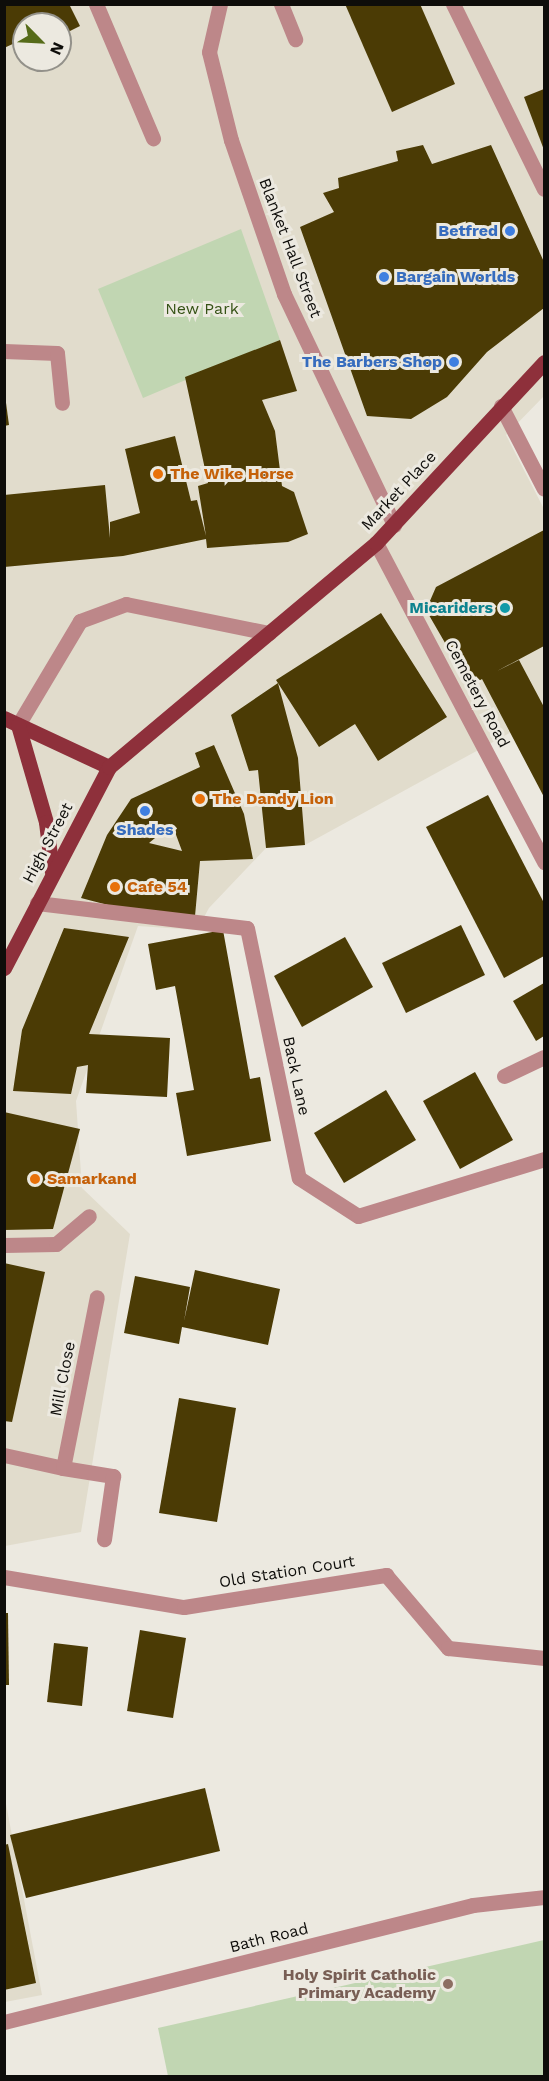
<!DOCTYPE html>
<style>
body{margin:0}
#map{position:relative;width:549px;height:2081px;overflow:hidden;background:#ece9e0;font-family:"Work Sans",sans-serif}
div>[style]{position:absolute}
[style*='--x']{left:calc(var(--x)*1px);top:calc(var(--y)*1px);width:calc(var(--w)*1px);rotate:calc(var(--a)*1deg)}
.built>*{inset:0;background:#e1dccc}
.green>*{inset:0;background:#c1d6b2}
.building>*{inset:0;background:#4b3b05}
.minor>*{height:15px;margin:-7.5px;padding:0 7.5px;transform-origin:7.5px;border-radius:7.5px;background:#bd8789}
.major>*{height:15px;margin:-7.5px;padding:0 7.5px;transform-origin:7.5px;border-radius:7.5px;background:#8e303b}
.dots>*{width:16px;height:16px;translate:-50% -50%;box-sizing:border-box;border:3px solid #ece9e0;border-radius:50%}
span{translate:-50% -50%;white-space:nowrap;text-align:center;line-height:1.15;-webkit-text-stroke:6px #ece9e0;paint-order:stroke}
.shop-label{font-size:16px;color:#366cbe;font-weight:700}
.right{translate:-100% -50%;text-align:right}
.left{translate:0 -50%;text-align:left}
.street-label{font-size:16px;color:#0e0d0a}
.park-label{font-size:16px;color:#355215}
.food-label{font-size:16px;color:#c56008;font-weight:700}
.culture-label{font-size:16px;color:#0d838f;font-weight:700}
.education-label{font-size:16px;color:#785e54;font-weight:700}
.frame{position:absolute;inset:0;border:6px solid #0e0d0a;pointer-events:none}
.north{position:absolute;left:12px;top:12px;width:60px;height:60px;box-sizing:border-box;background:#ece9e0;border:2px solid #93918a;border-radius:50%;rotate:114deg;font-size:16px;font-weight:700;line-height:24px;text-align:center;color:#0e0d0a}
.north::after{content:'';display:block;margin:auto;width:21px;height:27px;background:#566b19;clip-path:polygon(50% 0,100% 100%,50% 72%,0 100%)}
</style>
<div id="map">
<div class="built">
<div style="clip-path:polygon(evenodd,5px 5px,544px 5px,544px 396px,506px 435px,544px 509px,544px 714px,305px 845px,266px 848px,209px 908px,197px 930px,138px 926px,76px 1101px,82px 1188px,130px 1234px,81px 1532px,5px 1546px,5px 5px,24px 24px,60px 24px,60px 60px,24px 60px,24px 24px)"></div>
<div style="clip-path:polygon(4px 1793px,42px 1995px,5px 2002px,4px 2002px)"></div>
</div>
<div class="green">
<div style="clip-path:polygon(241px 229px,280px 340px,143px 398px,98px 289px)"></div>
<div style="clip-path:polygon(544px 1940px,544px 2076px,168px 2076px,158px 2028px)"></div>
</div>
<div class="building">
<div style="clip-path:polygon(4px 4px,69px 4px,80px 26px,60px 36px,60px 24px,24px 24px,24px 56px,17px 42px,4px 48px)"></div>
<div style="clip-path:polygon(345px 4px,420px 4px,455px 84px,392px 112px)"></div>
<div style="clip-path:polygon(544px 89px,544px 150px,524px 97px)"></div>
<div style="clip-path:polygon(423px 145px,432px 164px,491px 145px,544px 262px,544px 308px,487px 352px,447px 397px,411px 419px,367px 416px,300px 227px,334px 212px,323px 193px,339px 188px,338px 178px,398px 161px,396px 151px)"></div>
<div style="clip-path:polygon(280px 340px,297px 391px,262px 400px,275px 431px,282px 486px,294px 492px,308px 534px,288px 542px,207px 548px,206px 539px,123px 556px,4px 567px,4px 495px,105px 485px,110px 538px,110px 522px,140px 513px,125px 449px,175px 436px,191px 501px,197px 500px,206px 536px,198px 486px,208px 483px,185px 377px)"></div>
<div style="clip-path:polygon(4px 388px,9px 425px,4px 426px)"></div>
<div style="clip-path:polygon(544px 530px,544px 646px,497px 671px,519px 660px,544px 707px,544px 797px,482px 679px,470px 686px,426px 610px,436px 587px)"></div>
<div style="clip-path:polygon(381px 613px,447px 717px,378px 761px,355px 724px,319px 747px,276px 680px)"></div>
<div style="clip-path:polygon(278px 683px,298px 758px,305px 845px,266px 848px,258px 770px,249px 771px,231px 715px)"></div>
<div style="clip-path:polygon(evenodd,214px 745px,244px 814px,253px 859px,200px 861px,195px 916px,131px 911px,81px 898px,107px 835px,131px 799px,200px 767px,195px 753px,214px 745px,172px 824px,182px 851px,149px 843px,172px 824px)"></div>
<div style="clip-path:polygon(488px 795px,544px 903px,544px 956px,504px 978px,426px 827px)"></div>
<div style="clip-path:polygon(461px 925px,485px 975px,406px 1013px,382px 963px)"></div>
<div style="clip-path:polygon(64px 928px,129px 937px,89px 1034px,170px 1038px,167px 1097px,86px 1093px,88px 1065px,77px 1067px,71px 1094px,13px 1091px,22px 1030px)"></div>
<div style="clip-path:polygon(223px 930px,250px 1079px,260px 1077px,271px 1141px,187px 1156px,176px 1093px,194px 1090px,175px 986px,156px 990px,148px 944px)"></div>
<div style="clip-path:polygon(345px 937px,373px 987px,302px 1027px,274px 976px)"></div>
<div style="clip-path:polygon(544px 983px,544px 1036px,536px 1041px,513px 1001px)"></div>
<div style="clip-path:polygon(475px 1072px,513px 1140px,460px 1169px,423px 1101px)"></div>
<div style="clip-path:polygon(386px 1090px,416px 1140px,344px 1183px,314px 1133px)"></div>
<div style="clip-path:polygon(4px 1112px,80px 1129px,53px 1229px,4px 1230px)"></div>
<div style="clip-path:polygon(4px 1263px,45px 1272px,12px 1422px,4px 1421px)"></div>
<div style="clip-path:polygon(195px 1270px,280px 1289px,268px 1345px,182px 1327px,179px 1344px,124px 1333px,135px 1276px,190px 1287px,184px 1321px)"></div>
<div style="clip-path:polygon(179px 1398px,236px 1408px,217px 1522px,159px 1513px)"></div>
<div style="clip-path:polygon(4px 1613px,8px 1613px,9px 1685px,4px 1685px)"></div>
<div style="clip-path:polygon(140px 1630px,186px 1638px,173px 1718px,127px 1711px)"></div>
<div style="clip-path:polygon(54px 1643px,88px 1647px,82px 1706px,47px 1702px)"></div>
<div style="clip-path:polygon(205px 1788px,220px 1851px,26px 1898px,10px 1835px)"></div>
<div style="clip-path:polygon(8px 1844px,36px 1983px,4px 1990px,4px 1845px)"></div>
</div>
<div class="minor">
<div style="--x:96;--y:4;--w:146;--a:67"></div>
<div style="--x:220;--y:4;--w:49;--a:102.9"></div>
<div style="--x:209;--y:52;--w:91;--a:76"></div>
<div style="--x:231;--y:140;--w:163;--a:71"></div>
<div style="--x:284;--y:294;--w:256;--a:64.5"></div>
<div style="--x:281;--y:4;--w:38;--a:68"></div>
<div style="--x:453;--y:4;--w:206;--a:63.8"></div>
<div style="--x:4;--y:351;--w:53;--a:2.2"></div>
<div style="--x:57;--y:353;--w:50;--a:84.3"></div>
<div style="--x:501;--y:406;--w:93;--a:62.6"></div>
<div style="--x:376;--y:543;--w:361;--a:62.2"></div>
<div style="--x:18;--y:725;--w:121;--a:-59.2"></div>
<div style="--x:80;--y:621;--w:49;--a:-20.3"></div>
<div style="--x:126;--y:604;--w:146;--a:11.5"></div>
<div style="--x:37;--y:903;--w:211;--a:6.8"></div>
<div style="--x:247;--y:928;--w:255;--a:78.3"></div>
<div style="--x:299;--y:1178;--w:70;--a:32.8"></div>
<div style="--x:358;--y:1216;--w:195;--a:-17"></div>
<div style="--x:504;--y:1076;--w:44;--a:-25.4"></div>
<div style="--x:4;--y:1245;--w:52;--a:-1.1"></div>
<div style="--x:56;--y:1244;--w:43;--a:-40.3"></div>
<div style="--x:4;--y:1455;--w:60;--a:12.4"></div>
<div style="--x:63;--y:1468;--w:174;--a:-78.8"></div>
<div style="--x:63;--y:1468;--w:51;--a:9.1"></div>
<div style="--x:113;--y:1476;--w:64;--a:98.1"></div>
<div style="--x:4;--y:1577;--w:182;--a:9.5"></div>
<div style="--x:184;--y:1607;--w:205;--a:-9"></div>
<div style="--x:386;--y:1575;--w:96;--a:49.7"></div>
<div style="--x:448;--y:1648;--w:97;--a:5.9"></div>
<div style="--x:4;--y:2022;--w:483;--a:-14"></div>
<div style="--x:473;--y:1905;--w:71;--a:-6.4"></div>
</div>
<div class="major">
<div style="--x:4;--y:718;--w:116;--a:25"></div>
<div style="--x:18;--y:725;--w:101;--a:73.9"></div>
<div style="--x:46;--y:822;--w:50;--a:83.2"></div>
<div style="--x:4;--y:968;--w:227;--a:-62.4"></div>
<div style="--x:109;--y:767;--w:349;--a:-40"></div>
<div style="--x:376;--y:543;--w:247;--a:-47.1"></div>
</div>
<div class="dots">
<div style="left:510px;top:231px;background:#3f7fe0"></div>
<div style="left:384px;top:277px;background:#3f7fe0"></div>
<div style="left:454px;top:362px;background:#3f7fe0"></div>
<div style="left:158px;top:474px;background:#e8710a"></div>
<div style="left:505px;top:608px;background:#0f9aa8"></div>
<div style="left:200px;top:799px;background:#e8710a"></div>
<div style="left:145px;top:811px;background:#3f7fe0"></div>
<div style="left:115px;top:887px;background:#e8710a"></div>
<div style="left:35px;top:1179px;background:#e8710a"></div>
<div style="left:448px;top:1984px;background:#8d6e63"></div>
</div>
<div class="shop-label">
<span class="right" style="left:498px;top:231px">Betfred</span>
<span class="left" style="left:396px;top:277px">Bargain Worlds</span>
<span class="right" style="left:442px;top:362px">The Barbers Shop</span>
<span style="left:145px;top:830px">Shades</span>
</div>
<div class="street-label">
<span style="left:290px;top:248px;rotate:69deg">Blanket Hall Street</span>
<span style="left:399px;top:491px;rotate:-47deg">Market Place</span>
<span style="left:477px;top:694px;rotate:62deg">Cemetery Road</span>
<span style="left:48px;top:843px;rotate:-62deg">High Street</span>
<span style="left:296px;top:1076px;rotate:78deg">Back Lane</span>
<span style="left:63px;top:1379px;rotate:-79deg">Mill Close</span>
<span style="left:287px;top:1572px;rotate:-9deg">Old Station Court</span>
<span style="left:269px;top:1938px;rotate:-14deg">Bath Road</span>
</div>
<div class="park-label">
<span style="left:202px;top:309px">New Park</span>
</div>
<div class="food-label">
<span class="left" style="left:170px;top:474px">The Wike Horse</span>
<span class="left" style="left:212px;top:799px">The Dandy Lion</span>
<span class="left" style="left:127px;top:887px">Cafe 54</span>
<span class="left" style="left:47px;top:1179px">Samarkand</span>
</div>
<div class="culture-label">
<span class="right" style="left:493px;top:608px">Micariders</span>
</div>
<div class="education-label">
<span class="right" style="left:436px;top:1984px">Holy Spirit Catholic<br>Primary Academy</span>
</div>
<div class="frame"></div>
<div class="north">N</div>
</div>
